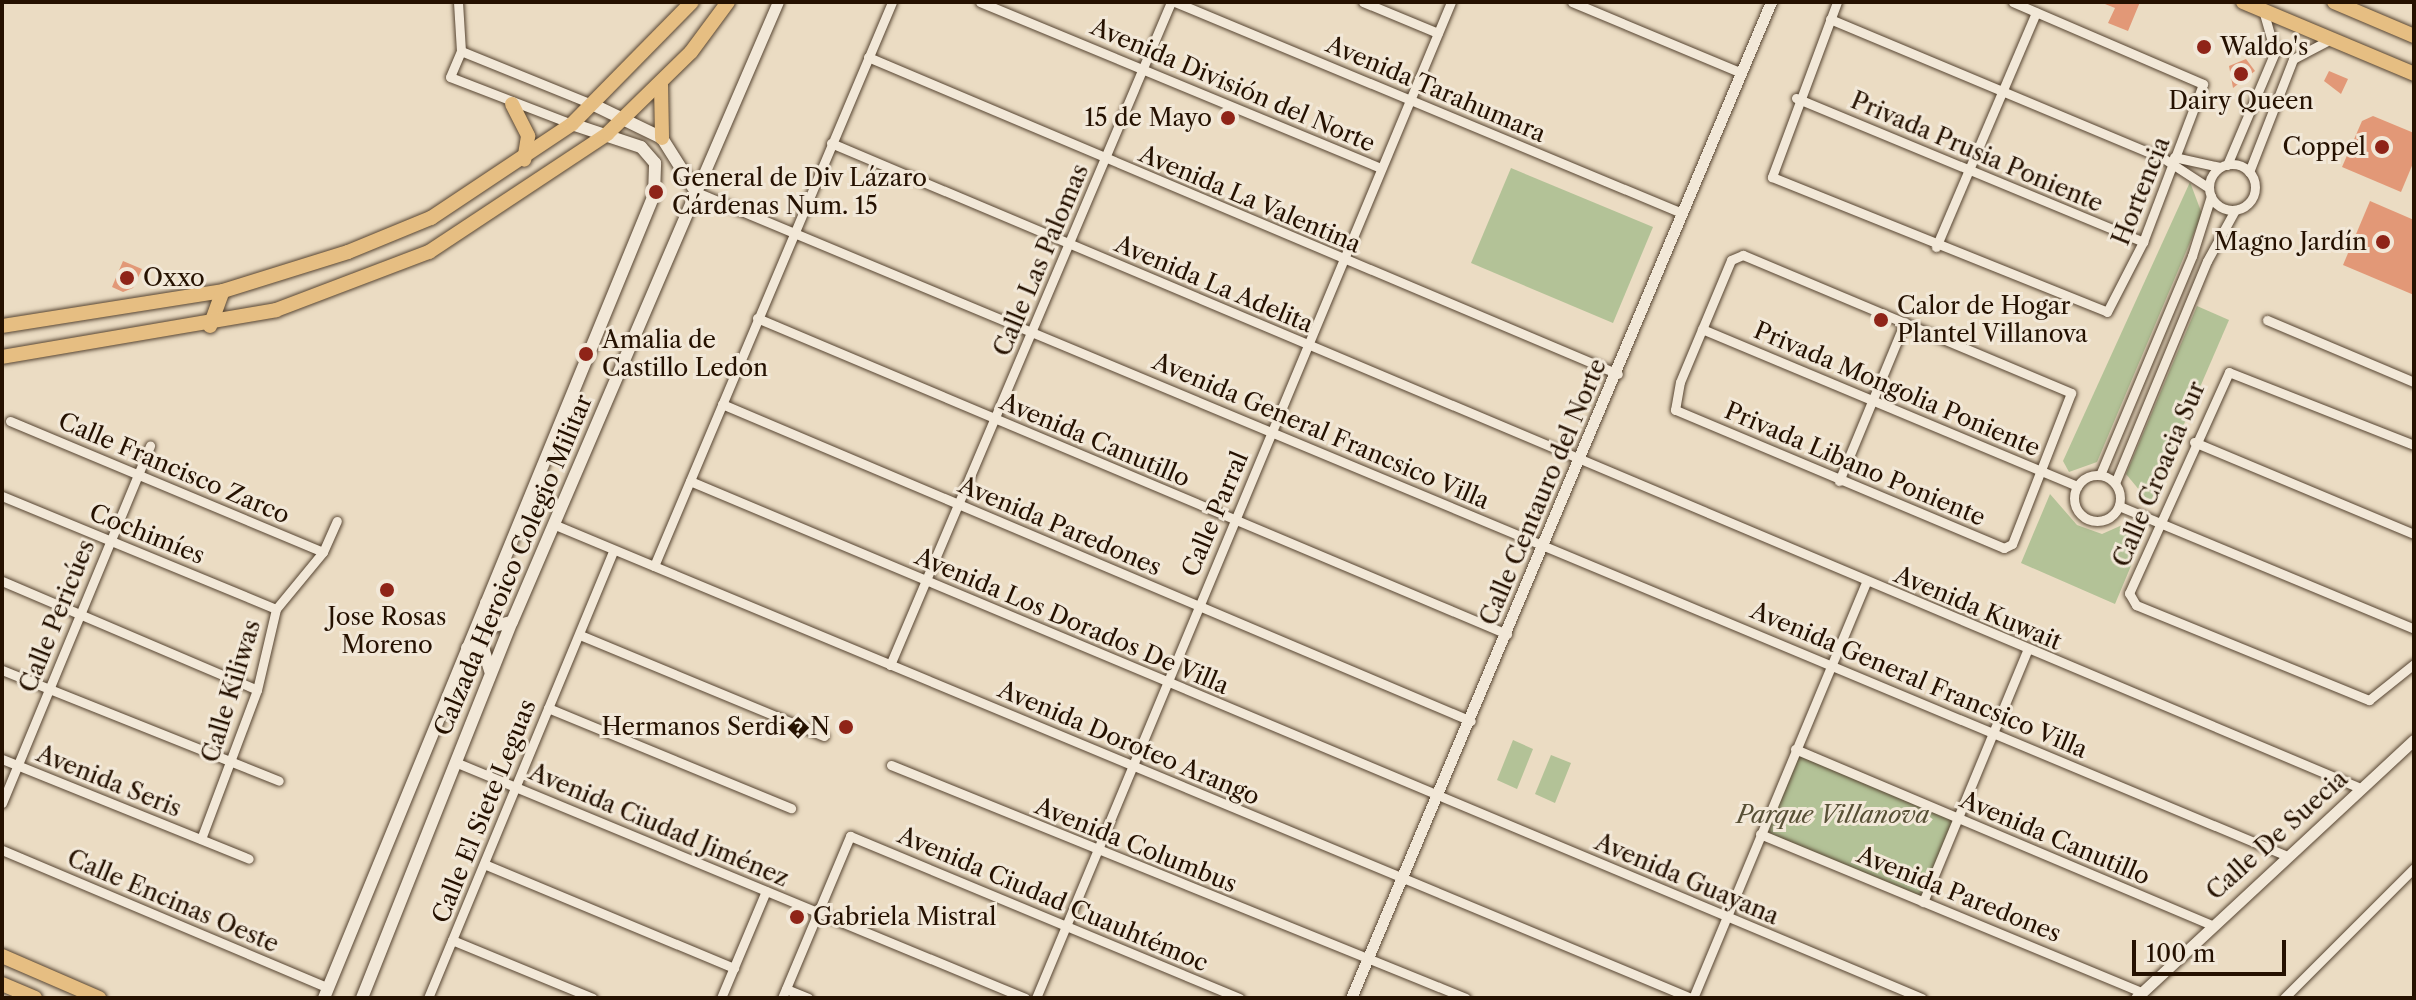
<!DOCTYPE html>
<meta charset="utf-8">
<style>
body{margin:0}
#map{position:relative;width:2416px;height:1000px;overflow:hidden;background:#ebdcc3;font-family:"Libre Caslon Text",serif}
div>[style]{position:absolute}
[style*='--x']{left:calc(var(--x)*1px);top:calc(var(--y)*1px);width:calc(var(--w)*1px);rotate:calc(var(--a)*1deg)}
.green>*{inset:0;background:#b3c297}
.building>*{inset:0;background:#e29877}
.roads{filter:drop-shadow(0 0 2px #564431) drop-shadow(0 0 2px #564431)}
.minor>*{height:9px;margin:-4.5px;padding:0 4.5px;transform-origin:4.5px;border-radius:4.5px;background:#f2e8d8}
.minor>.ring{margin:-4.5px;padding:0;box-sizing:content-box;background:none;border:9px solid #f2e8d8;border-radius:50%}
.tertiary>*{height:11px;margin:-5.5px;padding:0 5.5px;transform-origin:5.5px;border-radius:5.5px;background:#f2e8d8}
.secondary>*{height:12px;margin:-6px;padding:0 6px;transform-origin:6px;border-radius:6px;background:#f2e8d8}
.primary>*{height:14px;margin:-7px;padding:0 7px;transform-origin:7px;border-radius:7px;background:#e6be82}
.dots>*{width:22px;height:22px;translate:-50% -50%;box-sizing:border-box;border:4px solid #f2e8d8;border-radius:50%}
span{translate:-50% -50%;white-space:nowrap;text-align:center;line-height:1.15;-webkit-text-stroke:6px #f2e8d8;paint-order:stroke}
.poi-label{font-size:24px;color:#251100}
.left{translate:0 -50%;text-align:left}
.right{translate:-100% -50%;text-align:right}
.street-label{font-size:24px;color:#251100}
.park-label{font-size:24px;color:#574f35;font-style:italic}
.frame{position:absolute;inset:0;border:4px solid #251100;pointer-events:none}
.scale{position:absolute;left:2132px;top:940px;width:154px;height:36px;box-sizing:border-box;border:4px solid #251100;border-top:0;padding-left:10px;font-size:24px;line-height:28px;white-space:nowrap;color:#251100;-webkit-text-stroke:6px #f2e8d8;paint-order:stroke}
</style>
<div id="map">
<div class="green">
<div style="clip-path:polygon(1511px 168px,1653px 227px,1613px 323px,1471px 263px)"></div>
<div style="clip-path:polygon(2190px 182px,2202px 214px,2097px 462px,2069px 472px,2063px 461px)"></div>
<div style="clip-path:polygon(2197px 306px,2229px 320px,2150px 503px,2126px 474px)"></div>
<div style="clip-path:polygon(2050px 494px,2077px 525px,2102px 534px,2129px 522px,2146px 530px,2115px 604px,2021px 563px)"></div>
<div style="clip-path:polygon(1513px 740px,1533px 749px,1517px 789px,1497px 780px)"></div>
<div style="clip-path:polygon(1795px 751px,1956px 820px,1923px 901px,1761px 833px)"></div>
<div style="clip-path:polygon(1551px 755px,1571px 763px,1555px 803px,1535px 794px)"></div>
</div>
<div class="building">
<div style="clip-path:polygon(2100px 2px,2140px 2px,2128px 31px,2108px 23px,2115px 8px)"></div>
<div style="clip-path:polygon(2246px 59px,2255px 71px,2233px 88px,2229px 66px)"></div>
<div style="clip-path:polygon(2329px 71px,2348px 79px,2341px 94px,2324px 81px)"></div>
<div style="clip-path:polygon(2373px 116px,2414px 133px,2414px 161px,2401px 192px,2342px 167px,2362px 121px)"></div>
<div style="clip-path:polygon(2370px 201px,2414px 220px,2414px 295px,2343px 265px)"></div>
<div style="clip-path:polygon(123px 261px,142px 269px,133px 288px,123px 292px,112px 287px)"></div>
</div>
<div class="roads">
<div class="minor">
<div style="--x:458;--y:2;--w:49;--a:86.5"></div>
<div style="--x:461;--y:51;--w:28;--a:113"></div>
<div style="--x:450;--y:77;--w:131;--a:21.1"></div>
<div style="--x:980;--y:2;--w:434;--a:22.5"></div>
<div style="--x:1175;--y:2;--w:549;--a:22.6"></div>
<div style="--x:1363;--y:2;--w:81;--a:22.5"></div>
<div style="--x:1572;--y:2;--w:184;--a:22.7"></div>
<div style="--x:1837;--y:2;--w:187;--a:110.4"></div>
<div style="--x:1772;--y:177;--w:361;--a:21.9"></div>
<div style="--x:2107;--y:312;--w:79;--a:-62.8"></div>
<div style="--x:2143;--y:242;--w:169;--a:-69.2"></div>
<div style="--x:2203;--y:84;--w:207;--a:-156.7"></div>
<div style="--x:1830;--y:19;--w:361;--a:22.7"></div>
<div style="--x:2163;--y:158;--w:55;--a:33.1"></div>
<div style="--x:461;--y:51;--w:144;--a:22.1"></div>
<div style="--x:868;--y:57;--w:814;--a:22.91"></div>
<div style="--x:1796;--y:98;--w:376;--a:22.5"></div>
<div style="--x:831;--y:143;--w:1659;--a:22.87"></div>
<div style="--x:2174;--y:157;--w:47;--a:12.3"></div>
<div class="ring" style="left:2209px;top:164px;width:37px;height:37px"></div>
<div style="--x:2227;--y:165;--w:123;--a:-67"></div>
<div style="--x:2275;--y:52;--w:44;--a:-105.9"></div>
<div style="--x:2249;--y:172;--w:121;--a:-68.7"></div>
<div style="--x:2293;--y:59;--w:43;--a:-27.8"></div>
<div style="--x:696;--y:192;--w:1722;--a:22.65"></div>
<div style="--x:1936;--y:247;--w:255;--a:-66.9"></div>
<div style="--x:1743;--y:255;--w:356;--a:22.8"></div>
<div style="--x:2071;--y:393;--w:162;--a:111.3"></div>
<div style="--x:2012;--y:544;--w:9;--a:153"></div>
<div style="--x:2004;--y:548;--w:357;--a:-157.2"></div>
<div style="--x:1675;--y:410;--w:28;--a:-80"></div>
<div style="--x:1680;--y:382;--w:132;--a:-67.3"></div>
<div style="--x:1731;--y:260;--w:13;--a:-23"></div>
<div style="--x:757;--y:318;--w:814;--a:22.85"></div>
<div style="--x:2267;--y:320;--w:160;--a:22.9"></div>
<div style="--x:1702;--y:329;--w:407;--a:22.7"></div>
<div style="--x:722;--y:404;--w:813;--a:22.94"></div>
<div style="--x:10;--y:421;--w:339;--a:22.7"></div>
<div style="--x:2194;--y:442;--w:238;--a:22.7"></div>
<div style="--x:2414;--y:445;--w:199;--a:-158.5"></div>
<div style="--x:2229;--y:372;--w:243;--a:114.3"></div>
<div style="--x:2129;--y:593;--w:14;--a:60"></div>
<div style="--x:2136;--y:605;--w:252;--a:22.2"></div>
<div style="--x:2369;--y:700;--w:58;--a:-38.7"></div>
<div class="ring" style="left:2074px;top:475px;width:37px;height:37px"></div>
<div style="--x:2100;--y:475;--w:238;--a:-67.2"></div>
<div style="--x:2192;--y:256;--w:63;--a:-72.4"></div>
<div style="--x:690;--y:481;--w:1336;--a:22.77"></div>
<div style="--x:1839;--y:481;--w:172;--a:-67.5"></div>
<div style="--x:2115;--y:483;--w:240;--a:-67.5"></div>
<div style="--x:2207;--y:261;--w:58;--a:-61.2"></div>
<div style="--x:2;--y:496;--w:296;--a:22.4"></div>
<div style="--x:2119;--y:506;--w:320;--a:22.6"></div>
<div style="--x:553;--y:524;--w:1233;--a:22.61"></div>
<div style="--x:654;--y:566;--w:612;--a:-67.12"></div>
<div style="--x:2;--y:581;--w:277;--a:23.1"></div>
<div style="--x:580;--y:635;--w:264;--a:22.5"></div>
<div style="--x:890;--y:665;--w:720;--a:-67.03"></div>
<div style="--x:2;--y:670;--w:298;--a:21.8"></div>
<div style="--x:548;--y:708;--w:263;--a:22.4"></div>
<div style="--x:1795;--y:749;--w:452;--a:22.9"></div>
<div style="--x:2;--y:759;--w:266;--a:22"></div>
<div style="--x:455;--y:762;--w:617;--a:22.49"></div>
<div style="--x:891;--y:765;--w:620;--a:22.06"></div>
<div style="--x:2;--y:803;--w:387;--a:-67.5"></div>
<div style="--x:1760;--y:834;--w:413;--a:22.5"></div>
<div style="--x:201;--y:839;--w:159;--a:-69.4"></div>
<div style="--x:257;--y:690;--w:83;--a:-76.8"></div>
<div style="--x:276;--y:609;--w:74;--a:-50.5"></div>
<div style="--x:323;--y:552;--w:34;--a:-66"></div>
<div style="--x:2;--y:850;--w:354;--a:22.9"></div>
<div style="--x:484;--y:864;--w:271;--a:22.6"></div>
<div style="--x:1923;--y:902;--w:272;--a:-67.5"></div>
<div style="--x:452;--y:940;--w:152;--a:22.4"></div>
<div style="--x:786;--y:989;--w:24;--a:22"></div>
<div style="--x:428;--y:998;--w:485;--a:-67.5"></div>
<div style="--x:721;--y:998;--w:116;--a:-67.2"></div>
<div style="--x:782;--y:998;--w:176;--a:-67.2"></div>
<div style="--x:850;--y:836;--w:422;--a:22.6"></div>
<div style="--x:1036;--y:998;--w:1079;--a:-67.38"></div>
<div style="--x:1693;--y:998;--w:451;--a:-67.4"></div>
<div style="--x:2284;--y:998;--w:184;--a:-45"></div>
</div>
<div class="tertiary">
<div style="--x:696;--y:192;--w:207;--a:-66.7"></div>
<div style="--x:1351;--y:998;--w:1081;--a:-67.14"></div>
<div style="--x:2136;--y:998;--w:379;--a:-42.9"></div>
</div>
<div class="secondary">
<div style="--x:486;--y:603;--w:24;--a:71"></div>
<div style="--x:494;--y:626;--w:17;--a:-13"></div>
<div style="--x:467;--y:648;--w:17;--a:10"></div>
<div style="--x:484;--y:651;--w:21;--a:73"></div>
<div style="--x:324;--y:998;--w:868;--a:-67.66"></div>
<div style="--x:654;--y:195;--w:32;--a:-88"></div>
<div style="--x:655;--y:163;--w:21;--a:-131"></div>
<div style="--x:641;--y:147;--w:73;--a:-161.6"></div>
<div style="--x:362;--y:998;--w:405;--a:-68.3"></div>
<div style="--x:512;--y:622;--w:468;--a:-66.8"></div>
<div style="--x:696;--y:192;--w:64;--a:-122.2"></div>
<div style="--x:662;--y:138;--w:76;--a:-154.1"></div>
</div>
<div class="primary">
<div style="--x:2243;--y:2;--w:186;--a:22.8"></div>
<div style="--x:2334;--y:2;--w:87;--a:23"></div>
<div style="--x:661;--y:84;--w:54;--a:88.9"></div>
<div style="--x:512;--y:104;--w:36;--a:63"></div>
<div style="--x:528;--y:136;--w:24;--a:99"></div>
<div style="--x:2;--y:326;--w:224;--a:-9"></div>
<div style="--x:223;--y:291;--w:131;--a:-17.3"></div>
<div style="--x:348;--y:252;--w:90;--a:-22.3"></div>
<div style="--x:431;--y:218;--w:169;--a:-33.7"></div>
<div style="--x:572;--y:124;--w:171;--a:-45.5"></div>
<div style="--x:210;--y:326;--w:37;--a:-70"></div>
<div style="--x:2;--y:357;--w:278;--a:-9.7"></div>
<div style="--x:276;--y:310;--w:164;--a:-20.8"></div>
<div style="--x:429;--y:252;--w:214;--a:-33.5"></div>
<div style="--x:607;--y:134;--w:117;--a:-44.3"></div>
<div style="--x:691;--y:52;--w:62;--a:-53.5"></div>
<div style="--x:2;--y:956;--w:106;--a:23.4"></div>
<div style="--x:2;--y:984;--w:36;--a:23"></div>
</div>
</div>
<div class="dots">
<div style="left:2204px;top:47px;background:#8f2418"></div>
<div style="left:2241px;top:74px;background:#8f2418"></div>
<div style="left:1228px;top:118px;background:#8f2418"></div>
<div style="left:2382px;top:147px;background:#8f2418"></div>
<div style="left:656px;top:192px;background:#8f2418"></div>
<div style="left:2383px;top:242px;background:#8f2418"></div>
<div style="left:127px;top:278px;background:#8f2418"></div>
<div style="left:1881px;top:320px;background:#8f2418"></div>
<div style="left:586px;top:354px;background:#8f2418"></div>
<div style="left:387px;top:590px;background:#8f2418"></div>
<div style="left:846px;top:727px;background:#8f2418"></div>
<div style="left:797px;top:917px;background:#8f2418"></div>
</div>
<div class="poi-label">
<span class="left" style="left:2220px;top:47px">Waldo's</span>
<span style="left:2241px;top:101px">Dairy Queen</span>
<span class="right" style="left:1212px;top:118px">15 de Mayo</span>
<span class="right" style="left:2366px;top:147px">Coppel</span>
<span class="left" style="left:672px;top:192px">General de Div Lázaro<br>Cárdenas Num. 15</span>
<span class="right" style="left:2367px;top:242px">Magno Jardín</span>
<span class="left" style="left:143px;top:278px">Oxxo</span>
<span class="left" style="left:1897px;top:320px">Calor de Hogar<br>Plantel Villanova</span>
<span class="left" style="left:602px;top:354px">Amalia de<br>Castillo Ledon</span>
<span style="left:387px;top:631px">Jose Rosas<br>Moreno</span>
<span class="right" style="left:830px;top:727px">Hermanos Serdi�N</span>
<span class="left" style="left:813px;top:917px">Gabriela Mistral</span>
</div>
<div class="street-label">
<span style="left:1233px;top:85px;rotate:23deg">Avenida División del Norte</span>
<span style="left:1436px;top:89px;rotate:23deg">Avenida Tarahumara</span>
<span style="left:1977px;top:152px;rotate:23deg">Privada Prusia Poniente</span>
<span style="left:2141px;top:191px;rotate:-68deg">Hortencia</span>
<span style="left:1250px;top:199px;rotate:23deg">Avenida La Valentina</span>
<span style="left:1041px;top:260px;rotate:-67deg">Calle Las Palomas</span>
<span style="left:1214px;top:284px;rotate:23deg">Avenida La Adelita</span>
<span style="left:1897px;top:389px;rotate:23deg">Privada Mongolia Poniente</span>
<span style="left:1321px;top:431px;rotate:23deg">Avenida General Francsico Villa</span>
<span style="left:1095px;top:440px;rotate:23deg">Avenida Canutillo</span>
<span style="left:1855px;top:464px;rotate:23deg">Privada Libano Poniente</span>
<span style="left:174px;top:468px;rotate:23deg">Calle Francisco Zarco</span>
<span style="left:2159px;top:474px;rotate:-67deg">Calle Croacia Sur</span>
<span style="left:1543px;top:492px;rotate:-67deg">Calle Centauro del Norte</span>
<span style="left:1215px;top:514px;rotate:-67deg">Calle Parral</span>
<span style="left:1060px;top:526px;rotate:23deg">Avenida Paredones</span>
<span style="left:147px;top:534px;rotate:22deg">Cochimíes</span>
<span style="left:513px;top:565px;rotate:-67deg">Calzada Heroico Colegio Militar</span>
<span style="left:1978px;top:608px;rotate:23deg">Avenida Kuwait</span>
<span style="left:57px;top:616px;rotate:-68deg">Calle Pericúes</span>
<span style="left:1072px;top:621px;rotate:23deg">Avenida Los Dorados De Villa</span>
<span style="left:1919px;top:680px;rotate:23deg">Avenida General Francsico Villa</span>
<span style="left:231px;top:691px;rotate:-73deg">Calle Kiliwas</span>
<span style="left:1129px;top:743px;rotate:23deg">Avenida Doroteo Arango</span>
<span style="left:109px;top:781px;rotate:22deg">Avenida Seris</span>
<span style="left:484px;top:811px;rotate:-68deg">Calle El Siete Leguas</span>
<span style="left:659px;top:825px;rotate:23deg">Avenida Ciudad Jiménez</span>
<span style="left:2277px;top:835px;rotate:-42deg">Calle De Suecia</span>
<span style="left:2055px;top:838px;rotate:23deg">Avenida Canutillo</span>
<span style="left:1136px;top:845px;rotate:22deg">Avenida Columbus</span>
<span style="left:1687px;top:879px;rotate:23deg">Avenida Guayana</span>
<span style="left:1959px;top:894px;rotate:22deg">Avenida Paredones</span>
<span style="left:1053px;top:899px;rotate:23deg">Avenida Ciudad Cuauhtémoc</span>
<span style="left:173px;top:901px;rotate:23deg">Calle Encinas Oeste</span>
</div>
<div class="park-label">
<span style="left:1833px;top:815px">Parque Villanova</span>
</div>
<div class="frame"></div>
<div class="scale">100 m</div>
</div>
